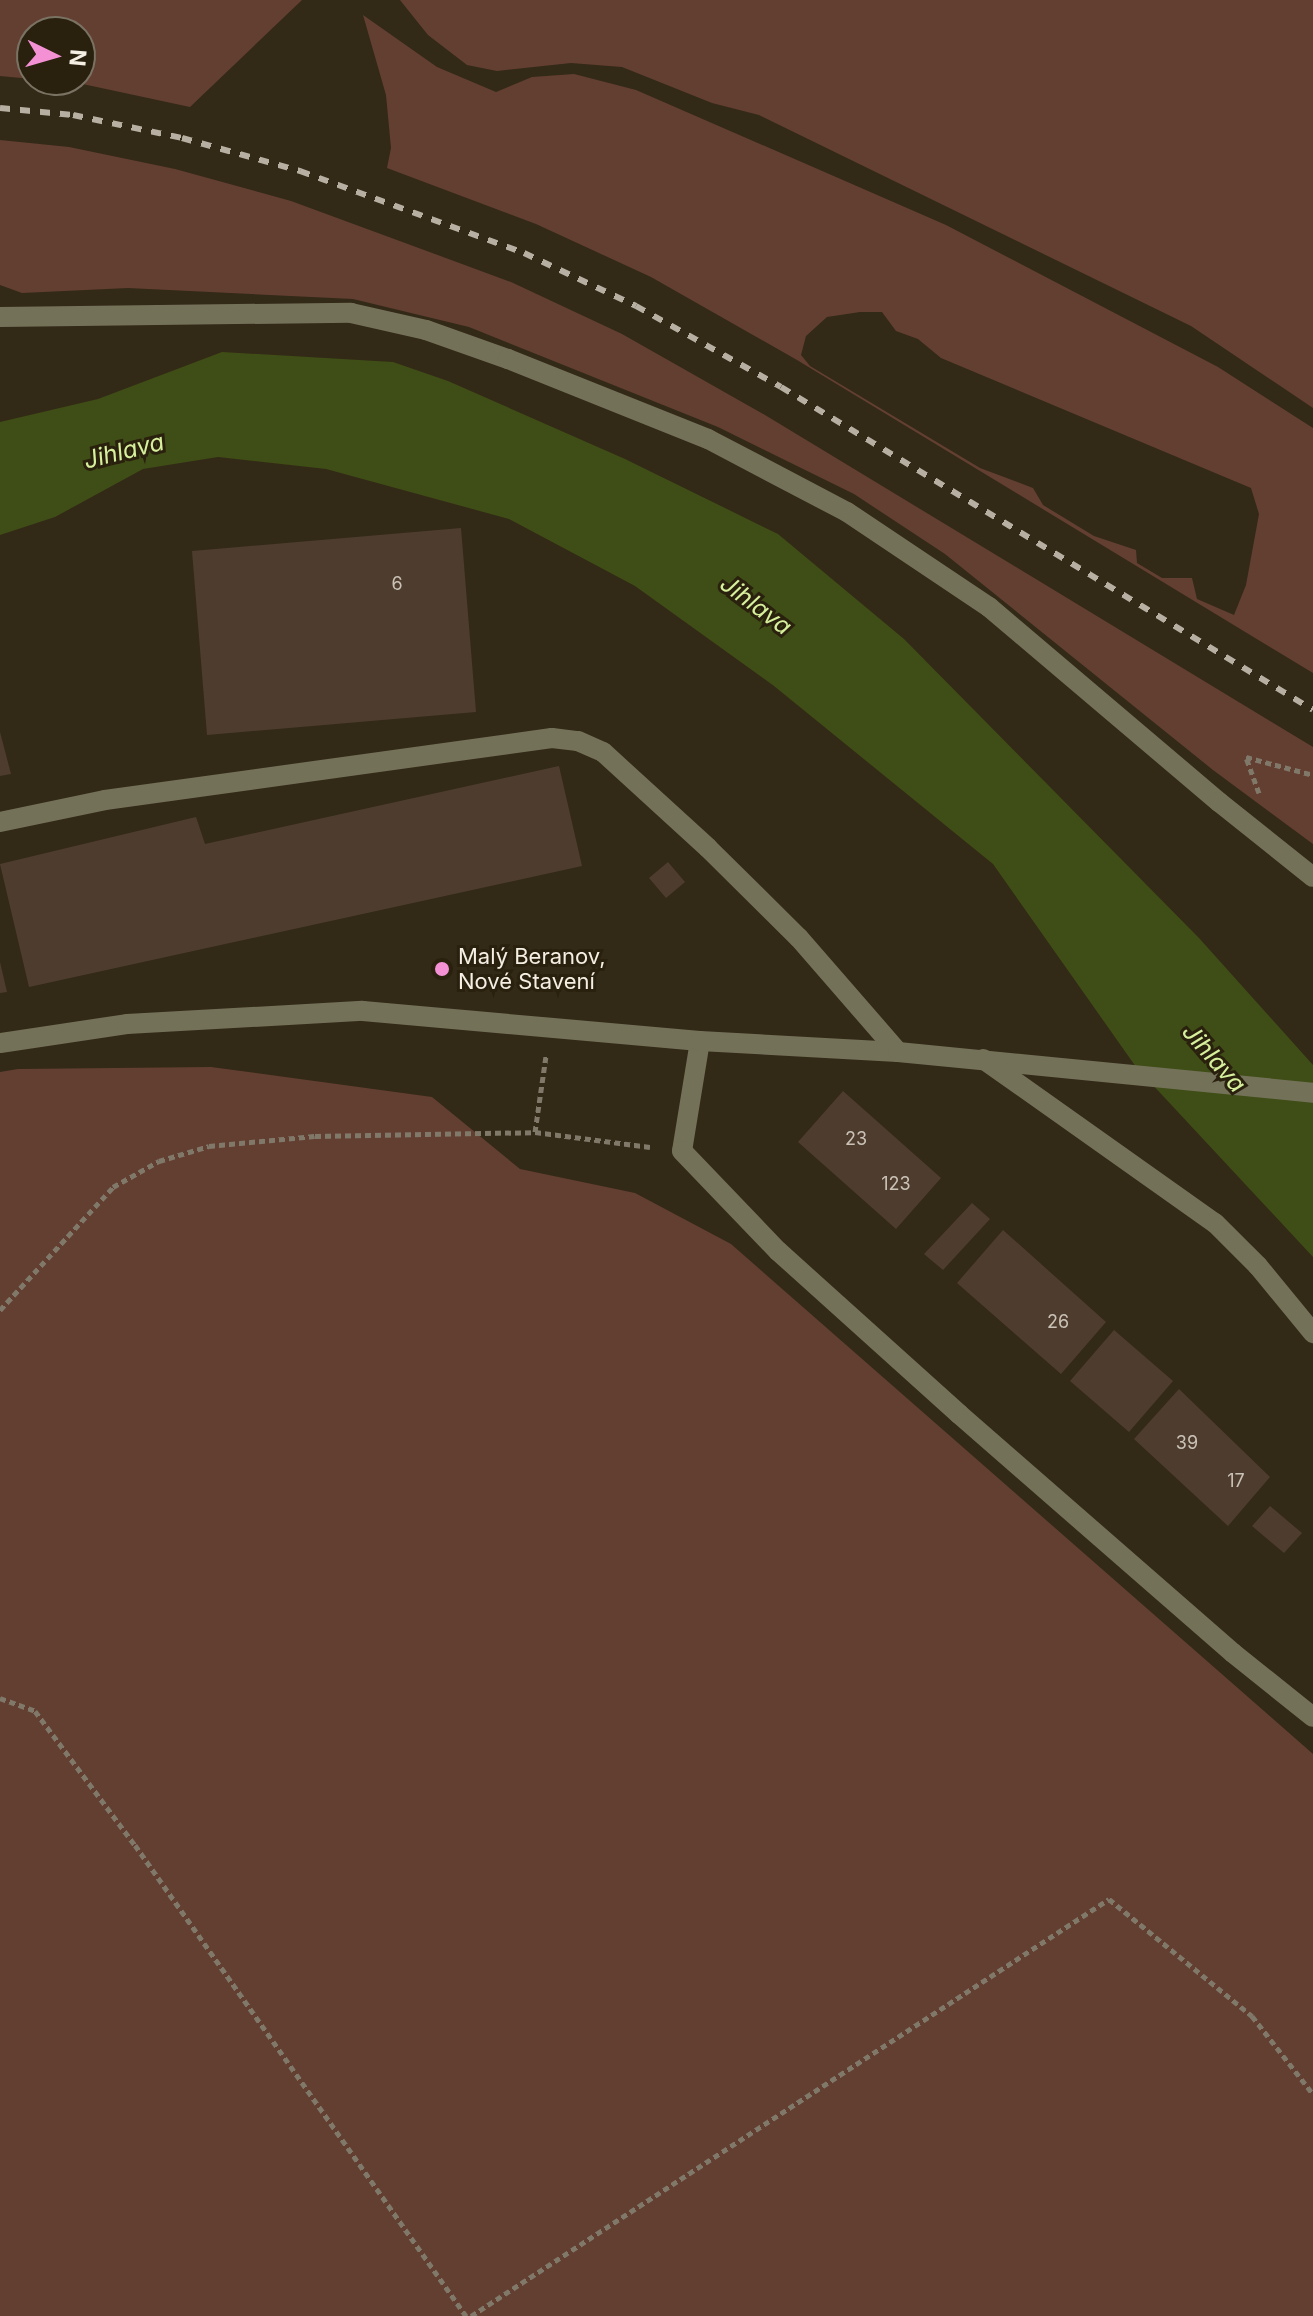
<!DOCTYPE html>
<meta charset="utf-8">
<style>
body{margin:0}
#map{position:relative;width:1313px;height:2316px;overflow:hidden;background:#332917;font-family:Inter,sans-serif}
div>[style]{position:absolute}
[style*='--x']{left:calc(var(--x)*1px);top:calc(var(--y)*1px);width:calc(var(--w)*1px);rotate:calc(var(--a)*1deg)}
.green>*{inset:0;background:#633f31}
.water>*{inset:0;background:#3f4d16}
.building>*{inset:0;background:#4e3d2f}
.path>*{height:5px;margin-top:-2.5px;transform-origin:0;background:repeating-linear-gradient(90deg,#807869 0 6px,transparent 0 10px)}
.minor>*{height:20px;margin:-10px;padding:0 10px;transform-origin:10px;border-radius:10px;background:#747159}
.rail>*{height:6px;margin-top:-3px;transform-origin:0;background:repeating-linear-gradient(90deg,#b6afa2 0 10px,transparent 0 20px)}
.dots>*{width:22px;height:22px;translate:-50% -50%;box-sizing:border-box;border:4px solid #29200e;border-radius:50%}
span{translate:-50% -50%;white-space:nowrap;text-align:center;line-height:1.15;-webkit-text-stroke:6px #29200e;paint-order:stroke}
.number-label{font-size:18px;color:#cac2b6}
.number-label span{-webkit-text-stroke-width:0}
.poi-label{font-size:22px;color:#f4eee3}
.left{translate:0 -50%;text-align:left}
.water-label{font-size:24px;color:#d7f09c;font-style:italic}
.north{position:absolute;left:16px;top:16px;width:80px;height:80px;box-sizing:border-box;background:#29200e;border:2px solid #7a7263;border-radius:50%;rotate:95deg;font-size:22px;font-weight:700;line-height:32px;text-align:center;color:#f4eee3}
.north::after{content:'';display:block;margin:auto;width:28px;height:36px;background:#f491d4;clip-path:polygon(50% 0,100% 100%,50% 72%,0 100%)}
</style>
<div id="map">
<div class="green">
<div style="clip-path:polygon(0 0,302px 0,190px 107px,78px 83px,40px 80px,80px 80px,80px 32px,32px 32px,32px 79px,0 76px)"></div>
<div style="clip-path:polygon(400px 0,1313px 0,1313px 408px,1191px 326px,759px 115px,712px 103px,622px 67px,571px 63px,497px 71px,467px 65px,428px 35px)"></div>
<div style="clip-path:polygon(evenodd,363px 15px,437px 67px,496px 92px,532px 77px,574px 74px,636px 90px,946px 225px,1218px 367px,1313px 428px,1313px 673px,797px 360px,651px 277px,536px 224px,387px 168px,391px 148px,386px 95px,363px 15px,860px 312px,882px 312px,896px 331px,918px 339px,941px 358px,1251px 488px,1259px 514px,1246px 585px,1234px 615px,1197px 599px,1192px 578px,1162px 578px,1137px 563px,1136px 550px,1094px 536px,1043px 505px,1033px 488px,980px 468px,810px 366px,801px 355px,806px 336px,827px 317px,860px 312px)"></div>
<div style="clip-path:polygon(0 140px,69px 147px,175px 169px,291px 201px,511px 282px,622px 334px,765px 415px,1313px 747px,1313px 844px,1213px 770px,945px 554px,854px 494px,718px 427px,469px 327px,353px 299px,128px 288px,22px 293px,0 285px)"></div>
<div style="clip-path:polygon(211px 1067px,432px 1097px,520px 1169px,635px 1193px,731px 1244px,1313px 1754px,1313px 2316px,0 2316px,0 1072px,18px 1069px)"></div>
</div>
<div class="water">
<div style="clip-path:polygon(222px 352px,393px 362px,448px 381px,625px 459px,778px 534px,904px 639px,1199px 938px,1313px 1065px,1313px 1257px,1136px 1067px,993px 864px,774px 686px,635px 586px,509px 519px,326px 469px,218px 457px,143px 469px,55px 517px,0 535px,0 422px,98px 399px)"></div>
</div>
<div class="building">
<div style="clip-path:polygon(461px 528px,476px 712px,207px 735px,192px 551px)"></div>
<div style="clip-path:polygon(0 732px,11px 774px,0 776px)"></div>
<div style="clip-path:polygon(559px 766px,582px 866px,29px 987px,0 864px,196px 817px,205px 844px)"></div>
<div style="clip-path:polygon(668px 862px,685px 882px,666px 898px,649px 878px)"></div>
<div style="clip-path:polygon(0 962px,7px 992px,0 993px)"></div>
<div style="clip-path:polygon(843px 1091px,941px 1178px,896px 1229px,798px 1142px)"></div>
<div style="clip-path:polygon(972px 1203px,990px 1219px,943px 1270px,924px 1254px)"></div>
<div style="clip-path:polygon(1003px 1230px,1106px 1322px,1061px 1374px,957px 1283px)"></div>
<div style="clip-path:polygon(1114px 1330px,1173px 1381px,1129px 1432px,1070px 1381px)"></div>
<div style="clip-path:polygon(1179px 1389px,1270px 1477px,1228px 1526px,1134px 1439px)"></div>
<div style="clip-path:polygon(1270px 1506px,1302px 1533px,1284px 1553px,1252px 1526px)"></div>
</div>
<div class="path">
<div style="--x:1259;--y:793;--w:38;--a:-110"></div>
<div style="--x:1246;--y:757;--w:69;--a:15"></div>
<div style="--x:535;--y:1132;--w:77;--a:-81.8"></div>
<div style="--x:0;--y:1310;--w:167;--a:-47.4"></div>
<div style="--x:113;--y:1187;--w:53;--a:-29.5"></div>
<div style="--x:159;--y:1161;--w:52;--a:-16.7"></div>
<div style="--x:209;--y:1146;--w:106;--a:-5.4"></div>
<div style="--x:315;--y:1136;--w:220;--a:-1"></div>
<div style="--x:535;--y:1132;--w:116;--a:7.4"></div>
<div style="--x:0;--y:1698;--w:37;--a:20"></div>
<div style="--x:35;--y:1711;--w:167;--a:53.3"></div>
<div style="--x:135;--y:1845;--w:576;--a:54.9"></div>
<div style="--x:471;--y:2316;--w:762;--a:-33.17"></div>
<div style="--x:1109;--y:1899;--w:185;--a:39.3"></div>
<div style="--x:1252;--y:2016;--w:99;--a:52"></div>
</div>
<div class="minor">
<div style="--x:0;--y:317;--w:351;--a:-0.7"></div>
<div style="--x:351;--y:313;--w:77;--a:12.8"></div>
<div style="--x:426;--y:330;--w:87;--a:19.5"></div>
<div style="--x:508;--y:359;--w:215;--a:21.8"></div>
<div style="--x:708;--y:439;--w:157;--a:27.7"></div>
<div style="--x:847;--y:512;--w:171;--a:33.8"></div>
<div style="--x:989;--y:607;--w:302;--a:40.3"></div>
<div style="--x:1219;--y:802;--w:120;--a:38.6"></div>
<div style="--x:0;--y:822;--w:107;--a:-11.8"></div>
<div style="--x:105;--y:800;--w:451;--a:-7.9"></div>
<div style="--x:552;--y:738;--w:26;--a:7"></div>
<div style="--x:578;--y:741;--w:27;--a:24"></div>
<div style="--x:603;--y:752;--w:142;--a:42.4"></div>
<div style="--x:708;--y:848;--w:128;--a:44.7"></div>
<div style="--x:799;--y:938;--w:151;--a:49"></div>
<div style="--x:700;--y:1041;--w:111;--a:99.3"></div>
<div style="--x:682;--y:1151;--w:139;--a:46.2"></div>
<div style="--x:778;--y:1251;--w:244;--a:42"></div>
<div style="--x:959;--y:1414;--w:364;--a:41.1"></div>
<div style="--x:1233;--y:1653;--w:102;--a:38.7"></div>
<div style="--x:0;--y:1043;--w:128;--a:-8.5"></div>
<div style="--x:127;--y:1024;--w:236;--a:-3.2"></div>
<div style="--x:363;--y:1011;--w:338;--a:5.1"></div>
<div style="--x:700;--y:1041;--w:198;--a:3.2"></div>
<div style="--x:898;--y:1052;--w:417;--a:5.6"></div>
<div style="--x:983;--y:1059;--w:284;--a:35.3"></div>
<div style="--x:1215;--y:1223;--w:61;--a:45"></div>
<div style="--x:1258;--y:1266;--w:87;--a:50.6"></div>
</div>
<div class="rail">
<div style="--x:0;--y:108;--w:73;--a:5.5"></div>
<div style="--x:73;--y:115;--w:111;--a:11.9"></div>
<div style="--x:182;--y:138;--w:123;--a:15.6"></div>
<div style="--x:300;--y:171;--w:239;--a:20.1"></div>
<div style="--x:524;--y:253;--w:124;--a:25.3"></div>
<div style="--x:636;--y:306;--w:166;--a:29.2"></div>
<div style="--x:781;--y:387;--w:622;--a:31.26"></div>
</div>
<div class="dots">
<div style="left:442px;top:969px;background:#f491d4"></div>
</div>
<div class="number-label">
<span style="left:397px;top:584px">6</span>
<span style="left:856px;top:1139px">23</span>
<span style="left:896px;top:1184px">123</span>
<span style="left:1058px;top:1322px">26</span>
<span style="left:1187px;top:1443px">39</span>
<span style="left:1236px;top:1481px">17</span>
</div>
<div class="poi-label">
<span class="left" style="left:458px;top:969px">Malý Beranov,<br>Nové Stavení</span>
</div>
<div class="water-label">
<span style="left:124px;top:451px;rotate:-14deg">Jihlava</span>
<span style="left:756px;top:605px;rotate:37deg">Jihlava</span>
<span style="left:1214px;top:1058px;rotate:49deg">Jihlava</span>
</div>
<div class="north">N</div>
</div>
